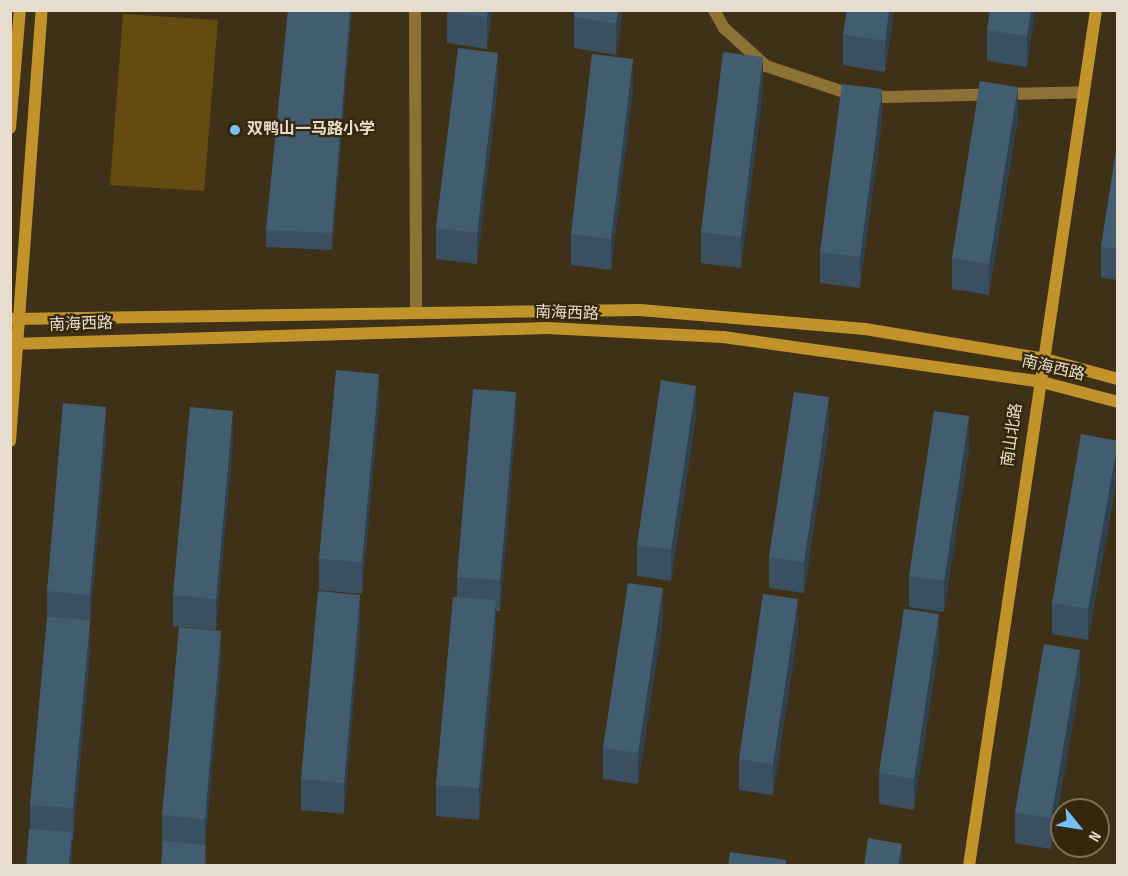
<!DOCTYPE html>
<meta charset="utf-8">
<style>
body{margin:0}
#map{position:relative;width:1128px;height:876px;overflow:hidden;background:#3e3117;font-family:"Sofia Sans Condensed","Noto Sans SC",sans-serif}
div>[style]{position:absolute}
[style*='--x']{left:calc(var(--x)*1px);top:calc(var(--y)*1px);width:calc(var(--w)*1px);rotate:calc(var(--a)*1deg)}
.green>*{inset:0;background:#654b0f}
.street>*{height:12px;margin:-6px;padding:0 6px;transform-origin:6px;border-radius:6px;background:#8e7137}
.secondary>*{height:12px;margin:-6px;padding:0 6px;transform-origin:6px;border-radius:6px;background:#c2932b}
.wall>*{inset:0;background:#3a5060}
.shaded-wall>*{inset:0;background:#2f414e}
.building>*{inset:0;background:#435d70}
.dots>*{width:16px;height:16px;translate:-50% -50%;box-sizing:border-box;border:3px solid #34270c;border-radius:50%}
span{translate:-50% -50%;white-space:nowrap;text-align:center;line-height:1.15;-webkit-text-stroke:4.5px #34270c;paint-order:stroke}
.poi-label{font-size:16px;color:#e6ddce;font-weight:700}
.left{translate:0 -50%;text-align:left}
.street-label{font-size:16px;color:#e6ddce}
.frame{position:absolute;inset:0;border:12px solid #e6ddce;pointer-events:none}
.north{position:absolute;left:1050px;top:798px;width:60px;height:60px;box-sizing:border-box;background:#34270c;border:2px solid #7b705a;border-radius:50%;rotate:120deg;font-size:16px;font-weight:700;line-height:24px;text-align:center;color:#e6ddce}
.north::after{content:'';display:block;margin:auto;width:21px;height:27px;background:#75c0f6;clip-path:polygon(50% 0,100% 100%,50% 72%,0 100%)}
</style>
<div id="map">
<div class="green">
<div style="clip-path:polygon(123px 14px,218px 20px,204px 191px,110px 185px)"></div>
</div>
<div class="street">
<div style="--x:415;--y:10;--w:301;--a:89.8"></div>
<div style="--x:714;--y:10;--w:21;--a:61"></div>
<div style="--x:724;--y:28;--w:57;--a:42.1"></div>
<div style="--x:766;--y:66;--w:85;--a:18.4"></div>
<div style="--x:847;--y:93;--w:39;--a:6"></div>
<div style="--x:886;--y:97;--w:198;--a:-1.4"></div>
</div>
<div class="secondary">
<div style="--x:10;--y:128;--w:118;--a:-85.2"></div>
<div style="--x:10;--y:319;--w:630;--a:-0.82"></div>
<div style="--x:640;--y:310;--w:226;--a:4.8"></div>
<div style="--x:865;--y:329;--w:178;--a:9.4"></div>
<div style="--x:1041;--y:358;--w:80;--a:15.3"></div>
<div style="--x:10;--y:344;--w:537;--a:-1.71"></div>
<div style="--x:547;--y:328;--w:176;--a:2.9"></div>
<div style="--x:723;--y:337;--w:318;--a:8"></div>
<div style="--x:1038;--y:381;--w:83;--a:14.7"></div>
<div style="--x:10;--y:441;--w:432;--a:-85.8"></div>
<div style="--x:969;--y:866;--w:865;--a:-81.56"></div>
</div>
<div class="wall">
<div style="clip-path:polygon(352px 10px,332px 250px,266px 247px,266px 230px)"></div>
<div style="clip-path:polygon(447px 10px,492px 10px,487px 49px,447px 43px)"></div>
<div style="clip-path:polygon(575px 10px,623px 10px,616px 55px,574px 48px,574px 17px)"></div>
<div style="clip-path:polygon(894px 10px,885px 72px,843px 65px,843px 34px)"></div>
<div style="clip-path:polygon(1035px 10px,1027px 67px,987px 61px,987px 30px)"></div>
<div style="clip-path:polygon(498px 84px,477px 264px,436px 259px,436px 228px)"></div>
<div style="clip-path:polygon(763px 88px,741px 268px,701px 263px,701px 232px)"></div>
<div style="clip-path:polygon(633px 90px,611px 270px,571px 265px,571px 234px)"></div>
<div style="clip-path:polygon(1018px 119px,989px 295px,952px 289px,952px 258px)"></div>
<div style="clip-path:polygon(882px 120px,860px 288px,820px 283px,820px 252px)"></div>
<div style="clip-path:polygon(1118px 138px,1118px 280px,1101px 278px,1101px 247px)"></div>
<div style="clip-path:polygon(379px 405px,362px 594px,319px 590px,319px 559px)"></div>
<div style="clip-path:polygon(696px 417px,671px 581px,637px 576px,637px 545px)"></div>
<div style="clip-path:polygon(516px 423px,500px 611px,496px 611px,496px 632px,479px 820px,436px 816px,436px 785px,457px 597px,457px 577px)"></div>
<div style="clip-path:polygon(829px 428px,804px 593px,769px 588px,769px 557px)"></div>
<div style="clip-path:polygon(106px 438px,90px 626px,90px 651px,73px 840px,30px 829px,30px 805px,47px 620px,47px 591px)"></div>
<div style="clip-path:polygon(1118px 441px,1118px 473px,1088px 640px,1052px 634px,1052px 603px)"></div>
<div style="clip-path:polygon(233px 442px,216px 630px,173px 626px,173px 595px)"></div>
<div style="clip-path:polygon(969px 447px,944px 612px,909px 607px,909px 576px)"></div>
<div style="clip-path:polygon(663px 619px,638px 784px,603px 779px,603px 748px)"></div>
<div style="clip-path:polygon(360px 626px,344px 814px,301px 810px,301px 779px)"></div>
<div style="clip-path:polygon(798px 631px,773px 795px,739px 790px,739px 759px)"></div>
<div style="clip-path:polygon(939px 645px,914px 810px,879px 804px,879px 773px)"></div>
<div style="clip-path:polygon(221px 662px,205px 845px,206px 866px,162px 846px,162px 815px)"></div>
<div style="clip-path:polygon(1080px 681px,1051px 849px,1015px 843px,1015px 812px)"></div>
</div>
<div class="shaded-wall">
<div style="clip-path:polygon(350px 10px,352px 10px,332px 250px,332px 233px)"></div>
<div style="clip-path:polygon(488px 10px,492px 10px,487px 49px,487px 17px)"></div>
<div style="clip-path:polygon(618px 10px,623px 10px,616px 55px,616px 24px)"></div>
<div style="clip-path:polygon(889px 10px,894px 10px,885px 72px,885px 41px)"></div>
<div style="clip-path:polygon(1031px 10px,1035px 10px,1027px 67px,1027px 36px)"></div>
<div style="clip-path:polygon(498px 53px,498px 84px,477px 264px,477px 233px)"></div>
<div style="clip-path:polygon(763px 57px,763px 88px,741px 268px,741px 237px)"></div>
<div style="clip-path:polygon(633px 59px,633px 90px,611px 270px,611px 239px)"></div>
<div style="clip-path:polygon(1018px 87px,1018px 119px,989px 295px,989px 264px)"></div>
<div style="clip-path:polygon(882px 89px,882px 120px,860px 288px,860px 257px)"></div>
<div style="clip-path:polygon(379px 374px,379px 405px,362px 594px,362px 562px)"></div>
<div style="clip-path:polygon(696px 386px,696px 417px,671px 581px,671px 550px)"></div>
<div style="clip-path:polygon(516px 392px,516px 423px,500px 611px,500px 580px)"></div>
<div style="clip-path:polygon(829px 397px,829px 428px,804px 593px,804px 562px)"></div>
<div style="clip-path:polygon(106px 407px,106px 438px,90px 626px,90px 651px,73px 840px,73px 808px,90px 620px,90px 595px)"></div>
<div style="clip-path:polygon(233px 411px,233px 442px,216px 630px,216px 599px)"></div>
<div style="clip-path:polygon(969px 416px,969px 447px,944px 612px,944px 581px)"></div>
<div style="clip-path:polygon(1118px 441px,1118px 473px,1088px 640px,1088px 609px)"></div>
<div style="clip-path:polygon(663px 588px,663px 619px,638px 784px,638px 753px)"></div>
<div style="clip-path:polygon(360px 595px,360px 626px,344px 814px,344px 783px)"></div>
<div style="clip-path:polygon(798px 599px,798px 631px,773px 795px,773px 764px)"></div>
<div style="clip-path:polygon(496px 600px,496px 632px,479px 820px,479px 788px)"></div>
<div style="clip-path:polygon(939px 614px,939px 645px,914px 810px,914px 779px)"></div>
<div style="clip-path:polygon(221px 631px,221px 662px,205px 850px,205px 819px)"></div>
<div style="clip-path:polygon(1080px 650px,1080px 681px,1051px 849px,1051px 818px)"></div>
<div style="clip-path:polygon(72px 832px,72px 866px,69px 866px)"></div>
<div style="clip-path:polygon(902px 844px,902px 866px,898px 866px)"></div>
</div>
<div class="building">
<div style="clip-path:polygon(288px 10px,350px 10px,332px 233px,266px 230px)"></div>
<div style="clip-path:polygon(447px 10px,488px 10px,487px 17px,447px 12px)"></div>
<div style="clip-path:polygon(575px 10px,618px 10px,616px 24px,574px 17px)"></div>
<div style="clip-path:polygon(847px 10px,889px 10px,885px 41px,843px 34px)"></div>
<div style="clip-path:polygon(990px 10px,1031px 10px,1027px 36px,987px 30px)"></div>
<div style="clip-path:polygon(458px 48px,498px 53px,477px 233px,436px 228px)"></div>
<div style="clip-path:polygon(723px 52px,763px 57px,741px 237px,701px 232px)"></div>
<div style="clip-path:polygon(592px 54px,633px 59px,611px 239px,571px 234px)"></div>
<div style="clip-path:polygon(980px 81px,1018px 87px,989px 264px,952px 258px)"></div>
<div style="clip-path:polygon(842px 84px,882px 89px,860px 257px,820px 252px)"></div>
<div style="clip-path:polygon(1118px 138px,1118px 249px,1101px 247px)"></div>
<div style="clip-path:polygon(336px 370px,379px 374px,362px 562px,319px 559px)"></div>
<div style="clip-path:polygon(661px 380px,696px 386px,671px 550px,637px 545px)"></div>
<div style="clip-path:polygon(473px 389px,516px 392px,500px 580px,457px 577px)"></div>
<div style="clip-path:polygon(794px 392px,829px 397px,804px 562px,769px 557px)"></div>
<div style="clip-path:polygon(63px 403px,106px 407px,90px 595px,47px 591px)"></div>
<div style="clip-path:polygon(190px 407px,233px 411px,216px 599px,173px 595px)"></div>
<div style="clip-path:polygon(934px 411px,969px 416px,944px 581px,909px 576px)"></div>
<div style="clip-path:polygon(1081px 434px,1118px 441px,1088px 609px,1052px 603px)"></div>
<div style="clip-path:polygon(628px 583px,663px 588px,638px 753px,603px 748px)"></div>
<div style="clip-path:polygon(318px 591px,360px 595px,344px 783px,301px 779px)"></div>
<div style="clip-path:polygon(763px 594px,798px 599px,773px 764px,739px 759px)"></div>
<div style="clip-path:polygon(453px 597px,496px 600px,479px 788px,436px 785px)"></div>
<div style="clip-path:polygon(904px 609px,939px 614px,914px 779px,879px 773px)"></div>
<div style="clip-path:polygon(47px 617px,90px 620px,73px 808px,30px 805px)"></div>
<div style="clip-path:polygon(179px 627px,221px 631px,205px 819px,162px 815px)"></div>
<div style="clip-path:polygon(1044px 644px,1080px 650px,1051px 818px,1015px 812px)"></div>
<div style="clip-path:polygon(29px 829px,72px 832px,69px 866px,26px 866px)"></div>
<div style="clip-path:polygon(868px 838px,902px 844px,898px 866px,864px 866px)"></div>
<div style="clip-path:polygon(163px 841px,206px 845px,204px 866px,161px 866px)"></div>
<div style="clip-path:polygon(730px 852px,786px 860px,786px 866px,728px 866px)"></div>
</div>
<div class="dots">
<div style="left:235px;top:130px;background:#75c0f6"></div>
</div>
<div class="poi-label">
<span class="left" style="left:247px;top:130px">双鸭山一马路小学</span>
</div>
<div class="street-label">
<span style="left:567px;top:314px;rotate:2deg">南海西路</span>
<span style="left:81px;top:325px;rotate:-2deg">南海西路</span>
<span style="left:1053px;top:369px;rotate:13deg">南海西路</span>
<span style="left:1013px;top:435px;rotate:-82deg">南山北路</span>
</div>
<div class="frame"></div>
<div class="north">N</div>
</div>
